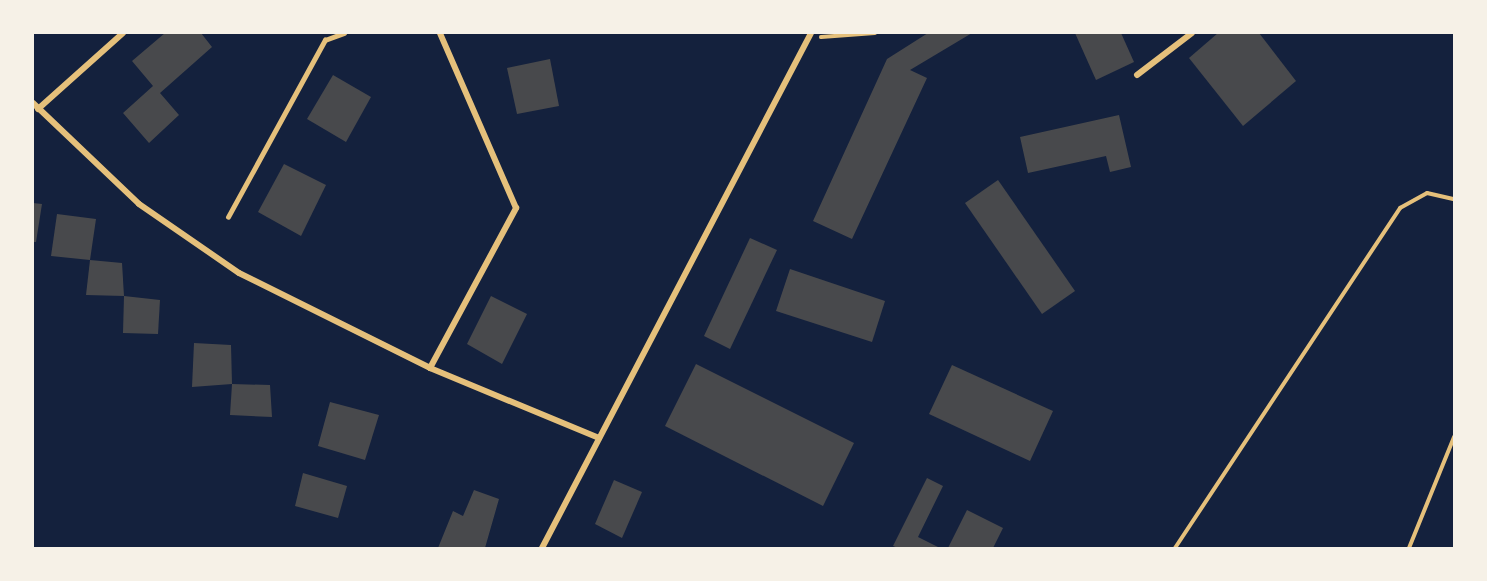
<!DOCTYPE html>
<style>
body{margin:0}
#map{position:relative;width:1487px;height:581px;overflow:hidden;background:#14213d;font-family:Rubik,sans-serif}
div>[style]{position:absolute}
[style*='--x']{left:calc(var(--x)*1px);top:calc(var(--y)*1px);width:calc(var(--w)*1px);rotate:calc(var(--a)*1deg)}
.building>*{inset:0;background:#48494c}
.path>*{height:4px;margin:-2px;padding:0 2px;transform-origin:2px;border-radius:2px;background:#e5c07b}
.service>*{height:4.5px;margin:-2.25px;padding:0 2.25px;transform-origin:2.25px;border-radius:2.25px;background:#e5c07b}
.minor>*{height:6px;margin:-3px;padding:0 3px;transform-origin:3px;border-radius:3px;background:#e5c07b}
span{translate:-50% -50%;white-space:nowrap;text-align:center;line-height:1.15;-webkit-text-stroke:4.5px #f6f1e7;paint-order:stroke}
.frame{position:absolute;inset:0;border:34px solid #f6f1e7;pointer-events:none}
</style>
<div id="map">
<div class="building">
<div style="clip-path:polygon(165px 33px,201px 33px,212px 47px,160px 93px,179px 115px,149px 143px,123px 113px,153px 86px,132px 61px)"></div>
<div style="clip-path:polygon(928px 33px,972px 33px,910px 70px,927px 78px,852px 239px,813px 221px,887px 59px)"></div>
<div style="clip-path:polygon(1075px 33px,1121px 33px,1134px 62px,1096px 80px)"></div>
<div style="clip-path:polygon(1218px 33px,1259px 33px,1296px 81px,1243px 126px,1189px 58px)"></div>
<div style="clip-path:polygon(550px 59px,559px 106px,517px 114px,507px 68px)"></div>
<div style="clip-path:polygon(333px 75px,371px 97px,346px 142px,307px 119px)"></div>
<div style="clip-path:polygon(1119px 115px,1131px 167px,1110px 172px,1106px 156px,1028px 173px,1020px 137px)"></div>
<div style="clip-path:polygon(284px 164px,326px 185px,301px 236px,258px 212px)"></div>
<div style="clip-path:polygon(998px 180px,1075px 291px,1042px 314px,965px 203px)"></div>
<div style="clip-path:polygon(33px 203px,42px 204px,36px 242px,33px 242px)"></div>
<div style="clip-path:polygon(57px 214px,96px 219px,90px 260px,51px 256px)"></div>
<div style="clip-path:polygon(750px 238px,777px 250px,730px 349px,704px 336px)"></div>
<div style="clip-path:polygon(90px 260px,122px 263px,124px 296px,86px 295px)"></div>
<div style="clip-path:polygon(790px 269px,885px 301px,872px 342px,776px 311px)"></div>
<div style="clip-path:polygon(124px 296px,160px 300px,158px 334px,123px 333px)"></div>
<div style="clip-path:polygon(491px 296px,527px 314px,502px 364px,467px 344px)"></div>
<div style="clip-path:polygon(194px 343px,231px 345px,232px 384px,192px 387px)"></div>
<div style="clip-path:polygon(696px 364px,854px 443px,823px 506px,665px 426px)"></div>
<div style="clip-path:polygon(952px 365px,1053px 411px,1030px 461px,929px 414px)"></div>
<div style="clip-path:polygon(232px 384px,270px 385px,272px 417px,230px 415px)"></div>
<div style="clip-path:polygon(330px 402px,379px 415px,365px 460px,318px 446px)"></div>
<div style="clip-path:polygon(303px 473px,347px 486px,338px 518px,295px 506px)"></div>
<div style="clip-path:polygon(927px 478px,943px 486px,918px 537px,940px 548px,898px 548px,893px 546px)"></div>
<div style="clip-path:polygon(614px 480px,642px 492px,622px 538px,595px 524px)"></div>
<div style="clip-path:polygon(474px 490px,499px 499px,485px 548px,438px 548px,453px 511px,463px 516px)"></div>
<div style="clip-path:polygon(967px 510px,1003px 528px,993px 548px,948px 548px)"></div>
</div>
<div class="path">
<div style="--x:821;--y:37;--w:54;--a:-4.2"></div>
<div style="--x:1175;--y:548;--w:408;--a:-56.5"></div>
<div style="--x:1400;--y:208;--w:31;--a:-29"></div>
<div style="--x:1427;--y:193;--w:28;--a:13"></div>
<div style="--x:1409;--y:548;--w:120;--a:-67.9"></div>
</div>
<div class="service">
<div style="--x:228;--y:217;--w:202;--a:-61.3"></div>
<div style="--x:325;--y:40;--w:20;--a:-20"></div>
</div>
<div class="minor">
<div style="--x:1137;--y:75;--w:69;--a:-37.4"></div>
<div style="--x:33;--y:103;--w:146;--a:43.6"></div>
<div style="--x:139;--y:204;--w:121;--a:34.6"></div>
<div style="--x:239;--y:273;--w:213;--a:26.4"></div>
<div style="--x:430;--y:368;--w:183;--a:22.5"></div>
<div style="--x:38;--y:109;--w:114;--a:-41.8"></div>
<div style="--x:430;--y:368;--w:182;--a:-61.7"></div>
<div style="--x:516;--y:208;--w:191;--a:-113.5"></div>
<div style="--x:542;--y:548;--w:581;--a:-62.42"></div>
</div>
<div class="frame"></div>
</div>
